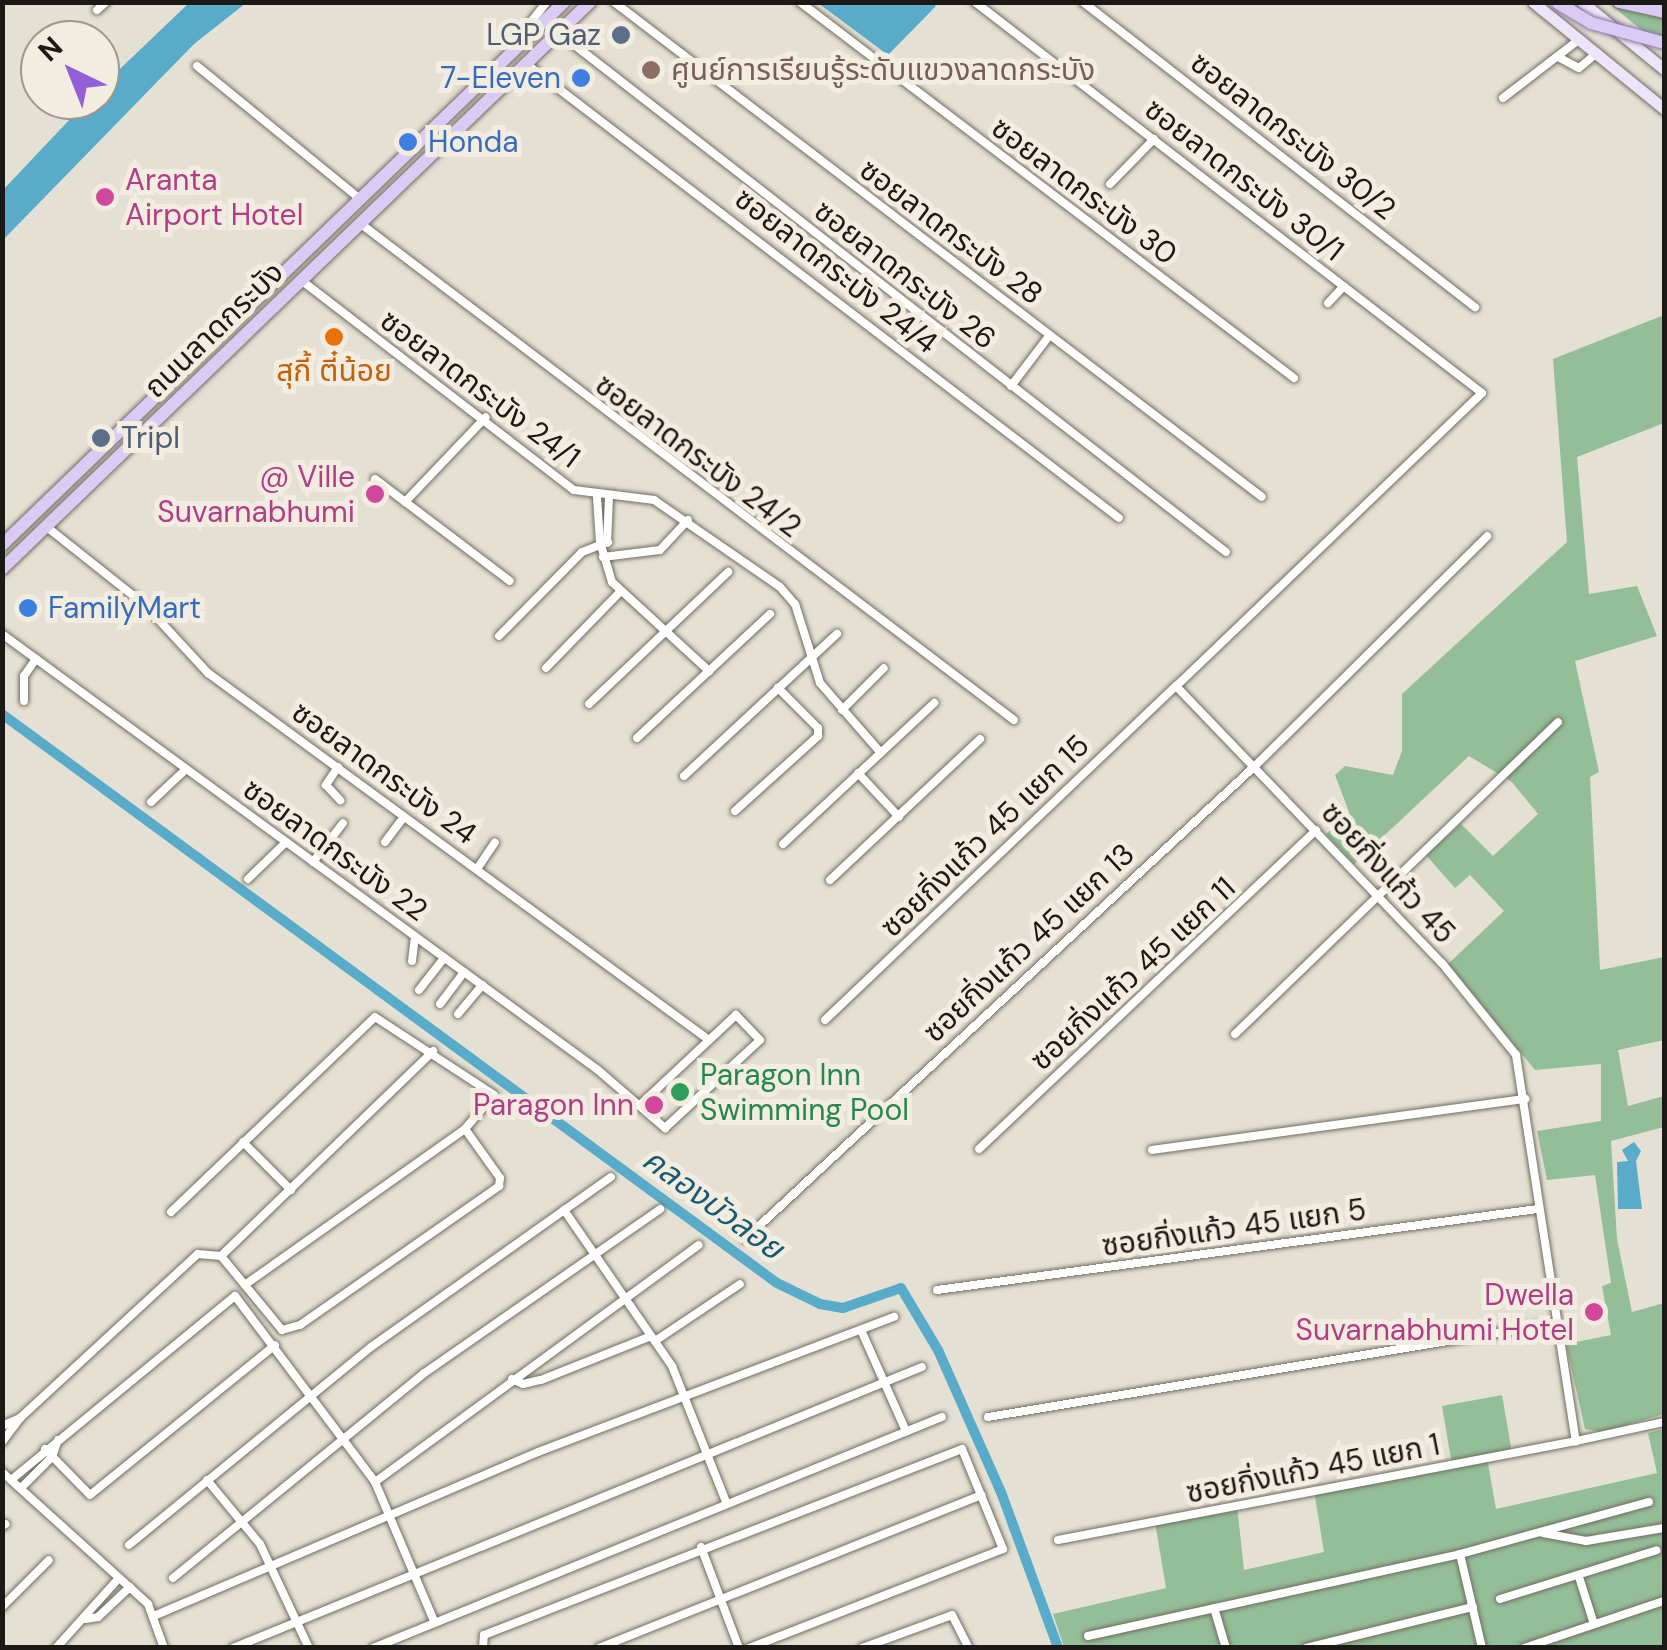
<!DOCTYPE html>
<meta charset="utf-8">
<style>
body{margin:0}
#map{position:relative;width:1667px;height:1650px;overflow:hidden;background:#e4e0d3;font-family:"DM Sans","Noto Sans Thai",sans-serif}
div>[style]{position:absolute}
[style*='--x']{left:calc(var(--x)*1px);top:calc(var(--y)*1px);width:calc(var(--w)*1px);rotate:calc(var(--a)*1deg)}
.green>*{inset:0;background:#94be97}
.water>*{inset:0;background:#58abc9}
.canal>*{height:10px;margin:-5px;padding:0 5px;transform-origin:5px;border-radius:5px;background:#58abc9}
.roads{filter:drop-shadow(0 0 2px #706c61) drop-shadow(0 0 2px #706c61)}
.minor>*{height:8px;margin:-4px;padding:0 4px;transform-origin:4px;border-radius:4px;background:#fff}
.secondary>*{height:11px;margin:-5.5px;padding:0 5.5px;transform-origin:5.5px;border-radius:5.5px;background:#ece5fa}
.primary>*{height:12px;margin:-6px;padding:0 6px;transform-origin:6px;border-radius:6px;background:#dacbf5}
.bridges{filter:drop-shadow(0 0 2px #8776a2) drop-shadow(0 0 2px #8776a2)}
.primary-bridge>*{height:12px;margin:-6px;padding:0 6px;transform-origin:6px;border-radius:6px;background:#dacbf5}
.dots>*{width:28px;height:28px;translate:-50% -50%;box-sizing:border-box;border:5px solid #f2ede0;border-radius:50%}
span{translate:-50% -50%;white-space:nowrap;text-align:center;line-height:1.15;-webkit-text-stroke:10px #f2ede0;paint-order:stroke}
.service-label{font-size:30px;color:#4e5e75}
.right{translate:-100% -50%;text-align:right}
.left{translate:0 -50%;text-align:left}
.education-label{font-size:30px;color:#785e54}
.shop-label{font-size:30px;color:#366cbe}
.street-label{font-size:30px;color:#1b1915}
.hotel-label{font-size:30px;color:#b23c85}
.food-label{font-size:30px;color:#c56008}
.leisure-label{font-size:30px;color:#27864d}
.water-label{font-size:32px;color:#185a70;font-style:italic}
.frame{position:absolute;inset:0;border:5px solid #1b1915;pointer-events:none}
.north{position:absolute;left:20px;top:20px;width:100px;height:100px;box-sizing:border-box;background:#f2ede0;border:2px solid #9c988f;border-radius:50%;rotate:317deg;font-size:28px;font-weight:700;line-height:40px;text-align:center;color:#1b1915}
.north::after{content:'';display:block;margin:auto;width:35px;height:45px;background:#935fd8;clip-path:polygon(50% 0,100% 100%,50% 72%,0 100%)}
</style>
<div id="map">
<div class="green">
<div style="clip-path:polygon(1609px 3px,1664px 17px,1664px 49px)"></div>
<div style="clip-path:polygon(1664px 315px,1664px 423px,1577px 457px,1589px 594px,1637px 586px,1657px 636px,1575px 661px,1599px 772px,1590px 777px,1600px 970px,1664px 957px,1664px 1040px,1618px 1050px,1628px 1106px,1664px 1096px,1664px 1127px,1611px 1141px,1617px 1239px,1632px 1312px,1664px 1303px,1664px 1414px,1602px 1432px,1585px 1429px,1566px 1344px,1611px 1335px,1602px 1286px,1611px 1283px,1595px 1175px,1547px 1180px,1537px 1131px,1601px 1121px,1601px 1064px,1535px 1070px,1448px 964px,1504px 911px,1470px 875px,1455px 888px,1426px 855px,1461px 824px,1493px 856px,1538px 814px,1512px 782px,1469px 756px,1354px 864px,1326px 834px,1349px 812px,1335px 775px,1345px 766px,1393px 775px,1402px 751px,1402px 694px,1567px 542px,1553px 359px)"></div>
<div style="clip-path:polygon(1502px 1395px,1512px 1453px,1487px 1458px,1496px 1509px,1657px 1473px,1648px 1433px,1664px 1429px,1664px 1647px,1064px 1647px,1053px 1614px,1166px 1588px,1155px 1522px,1237px 1506px,1244px 1570px,1324px 1552px,1314px 1491px,1452px 1465px,1442px 1406px)"></div>
</div>
<div class="water">
<div style="clip-path:polygon(190px 2px,246px 3px,194px 44px,3px 240px,3px 190px,88px 100px,100px 100px,100px 88px)"></div>
<div style="clip-path:polygon(932px 3px,936px 6px,888px 55px,818px 3px)"></div>
<div style="clip-path:polygon(1634px 1142px,1641px 1151px,1636px 1161px,1642px 1209px,1618px 1209px,1617px 1162px,1628px 1161px,1622px 1150px)"></div>
</div>
<div class="canal">
<div style="--x:2;--y:714;--w:961;--a:36.29"></div>
<div style="--x:777;--y:1283;--w:48;--a:26"></div>
<div style="--x:820;--y:1304;--w:23;--a:10"></div>
<div style="--x:843;--y:1308;--w:61;--a:-19"></div>
<div style="--x:901;--y:1288;--w:72;--a:59.2"></div>
<div style="--x:938;--y:1350;--w:155;--a:66.1"></div>
<div style="--x:1001;--y:1492;--w:166;--a:69.9"></div>
</div>
<div class="roads">
<div class="minor">
<div style="--x:614;--y:2;--w:815;--a:37.38"></div>
<div style="--x:800;--y:2;--w:621;--a:37.28"></div>
<div style="--x:975;--y:2;--w:640;--a:37.64"></div>
<div style="--x:1482;--y:393;--w:424;--a:136.2"></div>
<div style="--x:1176;--y:686;--w:384;--a:46.2"></div>
<div style="--x:1442;--y:963;--w:118;--a:51.2"></div>
<div style="--x:1516;--y:1055;--w:391;--a:81.2"></div>
<div style="--x:1576;--y:1441;--w:90;--a:-12.2"></div>
<div style="--x:1083;--y:2;--w:497;--a:37.9"></div>
<div style="--x:97;--y:10;--w:12;--a:-42"></div>
<div style="--x:559;--y:33;--w:845;--a:37.89"></div>
<div style="--x:514;--y:43;--w:53;--a:-51.2"></div>
<div style="--x:1560;--y:58;--w:21;--a:28"></div>
<div style="--x:1579;--y:68;--w:23;--a:-40"></div>
<div style="--x:525;--y:63;--w:748;--a:37.45"></div>
<div style="--x:197;--y:66;--w:210;--a:39.2"></div>
<div style="--x:1503;--y:98;--w:97;--a:-37.5"></div>
<div style="--x:1110;--y:184;--w:63;--a:-45.6"></div>
<div style="--x:361;--y:224;--w:820;--a:37.22"></div>
<div style="--x:301;--y:280;--w:344;--a:37.6"></div>
<div style="--x:574;--y:490;--w:81;--a:7.1"></div>
<div style="--x:654;--y:500;--w:153;--a:34.6"></div>
<div style="--x:780;--y:587;--w:23;--a:49"></div>
<div style="--x:795;--y:604;--w:83;--a:72.4"></div>
<div style="--x:820;--y:683;--w:91;--a:49"></div>
<div style="--x:1328;--y:303;--w:23;--a:-47"></div>
<div style="--x:1011;--y:386;--w:63;--a:-52.8"></div>
<div style="--x:375;--y:479;--w:169;--a:37.1"></div>
<div style="--x:597;--y:497;--w:45;--a:86.2"></div>
<div style="--x:600;--y:542;--w:42;--a:73.3"></div>
<div style="--x:612;--y:582;--w:132;--a:42.5"></div>
<div style="--x:405;--y:502;--w:117;--a:-46.4"></div>
<div style="--x:47;--y:527;--w:125;--a:38.5"></div>
<div style="--x:145;--y:605;--w:93;--a:47.2"></div>
<div style="--x:208;--y:673;--w:621;--a:36.22"></div>
<div style="--x:607;--y:543;--w:46;--a:-87.5"></div>
<div style="--x:603;--y:557;--w:57;--a:-7"></div>
<div style="--x:660;--y:550;--w:41;--a:-47"></div>
<div style="--x:2;--y:634;--w:738;--a:36.19"></div>
<div style="--x:598;--y:1070;--w:89;--a:40.9"></div>
<div style="--x:665;--y:1128;--w:129;--a:-42.8"></div>
<div style="--x:760;--y:1040;--w:35;--a:-134"></div>
<div style="--x:736;--y:1015;--w:129;--a:136.9"></div>
<div style="--x:499;--y:636;--w:118;--a:-45.3"></div>
<div style="--x:582;--y:552;--w:28;--a:-21"></div>
<div style="--x:546;--y:668;--w:107;--a:-45.8"></div>
<div style="--x:24;--y:701;--w:25;--a:-90"></div>
<div style="--x:24;--y:676;--w:21;--a:-55"></div>
<div style="--x:589;--y:704;--w:192;--a:-43.5"></div>
<div style="--x:842;--y:710;--w:59;--a:-45"></div>
<div style="--x:637;--y:738;--w:182;--a:-43"></div>
<div style="--x:338;--y:767;--w:22;--a:124"></div>
<div style="--x:326;--y:785;--w:21;--a:47"></div>
<div style="--x:858;--y:773;--w:60;--a:47"></div>
<div style="--x:684;--y:776;--w:209;--a:-42.9"></div>
<div style="--x:151;--y:802;--w:48;--a:-43.3"></div>
<div style="--x:735;--y:811;--w:112;--a:-42.1"></div>
<div style="--x:818;--y:736;--w:8;--a:-90"></div>
<div style="--x:818;--y:728;--w:57;--a:-135"></div>
<div style="--x:385;--y:842;--w:31;--a:-53"></div>
<div style="--x:327;--y:844;--w:34;--a:38"></div>
<div style="--x:783;--y:844;--w:207;--a:-43"></div>
<div style="--x:313;--y:862;--w:49;--a:-52.4"></div>
<div style="--x:477;--y:869;--w:32;--a:-56"></div>
<div style="--x:248;--y:879;--w:53;--a:-44.2"></div>
<div style="--x:830;--y:880;--w:206;--a:-43.2"></div>
<div style="--x:412;--y:961;--w:24;--a:-83"></div>
<div style="--x:419;--y:990;--w:41;--a:-52"></div>
<div style="--x:440;--y:1004;--w:40;--a:-53"></div>
<div style="--x:458;--y:1014;--w:38;--a:-50"></div>
<div style="--x:825;--y:1020;--w:485;--a:-43.6"></div>
<div style="--x:1235;--y:1034;--w:449;--a:-44"></div>
<div style="--x:243;--y:1142;--w:68;--a:45"></div>
<div style="--x:979;--y:1149;--w:464;--a:-43.4"></div>
<div style="--x:1152;--y:1150;--w:377;--a:-7.8"></div>
<div style="--x:564;--y:1210;--w:190;--a:55.3"></div>
<div style="--x:672;--y:1366;--w:146;--a:68.3"></div>
<div style="--x:171;--y:1212;--w:282;--a:-43.7"></div>
<div style="--x:375;--y:1017;--w:142;--a:33.2"></div>
<div style="--x:494;--y:1095;--w:45;--a:130.5"></div>
<div style="--x:465;--y:1129;--w:270;--a:144.7"></div>
<div style="--x:745;--y:1239;--w:698;--a:-42.85"></div>
<div style="--x:1257;--y:764;--w:324;--a:-44.7"></div>
<div style="--x:221;--y:1256;--w:295;--a:-44"></div>
<div style="--x:937;--y:1290;--w:606;--a:-7.68"></div>
<div style="--x:861;--y:1330;--w:111;--a:66"></div>
<div style="--x:655;--y:1341;--w:102;--a:-33.8"></div>
<div style="--x:512;--y:1379;--w:12;--a:24"></div>
<div style="--x:523;--y:1384;--w:18;--a:-13"></div>
<div style="--x:541;--y:1380;--w:118;--a:-21.8"></div>
<div style="--x:988;--y:1417;--w:577;--a:-9.38"></div>
<div style="--x:2;--y:1426;--w:20;--a:-24"></div>
<div style="--x:2;--y:1442;--w:30;--a:-53"></div>
<div style="--x:20;--y:1418;--w:242;--a:-42.7"></div>
<div style="--x:198;--y:1254;--w:23;--a:5"></div>
<div style="--x:221;--y:1256;--w:96;--a:50.5"></div>
<div style="--x:282;--y:1330;--w:19;--a:-16"></div>
<div style="--x:300;--y:1325;--w:243;--a:-34.9"></div>
<div style="--x:499;--y:1186;--w:8;--a:-83"></div>
<div style="--x:500;--y:1178;--w:60;--a:-125.5"></div>
<div style="--x:45;--y:1449;--w:64;--a:45.6"></div>
<div style="--x:90;--y:1495;--w:238;--a:-39"></div>
<div style="--x:2;--y:1472;--w:197;--a:42.1"></div>
<div style="--x:148;--y:1604;--w:47;--a:70"></div>
<div style="--x:11;--y:1480;--w:290;--a:-39.4"></div>
<div style="--x:235;--y:1296;--w:233;--a:53"></div>
<div style="--x:375;--y:1482;--w:151;--a:67"></div>
<div style="--x:207;--y:1480;--w:83;--a:50.4"></div>
<div style="--x:260;--y:1544;--w:115;--a:64.8"></div>
<div style="--x:375;--y:1482;--w:401;--a:-36.2"></div>
<div style="--x:21;--y:1488;--w:44;--a:-45"></div>
<div style="--x:52;--y:1457;--w:18;--a:-71"></div>
<div style="--x:2;--y:1526;--w:4;--a:-27"></div>
<div style="--x:1543;--y:1533;--w:44;--a:10.5"></div>
<div style="--x:1586;--y:1541;--w:79;--a:-9.5"></div>
<div style="--x:1058;--y:1540;--w:527;--a:-10.82"></div>
<div style="--x:129;--y:1545;--w:313;--a:-39.3"></div>
<div style="--x:371;--y:1347;--w:294;--a:-35.3"></div>
<div style="--x:701;--y:1547;--w:108;--a:69.4"></div>
<div style="--x:1460;--y:1554;--w:97;--a:76.8"></div>
<div style="--x:1579;--y:1577;--w:49;--a:72.3"></div>
<div style="--x:173;--y:1578;--w:323;--a:-39.2"></div>
<div style="--x:423;--y:1374;--w:289;--a:-34.8"></div>
<div style="--x:1500;--y:1599;--w:164;--a:-17.3"></div>
<div style="--x:2;--y:1607;--w:66;--a:-45"></div>
<div style="--x:1214;--y:1608;--w:42;--a:73.3"></div>
<div style="--x:156;--y:1615;--w:415;--a:-23.1"></div>
<div style="--x:538;--y:1452;--w:381;--a:-20.8"></div>
<div style="--x:86;--y:1619;--w:12;--a:-9"></div>
<div style="--x:98;--y:1617;--w:44;--a:-43.2"></div>
<div style="--x:1088;--y:1636;--w:381;--a:-12.4"></div>
<div style="--x:1460;--y:1554;--w:196;--a:-15.4"></div>
<div style="--x:56;--y:1648;--w:94;--a:-48"></div>
<div style="--x:233;--y:1648;--w:744;--a:-22.19"></div>
<div style="--x:373;--y:1648;--w:614;--a:-22.1"></div>
<div style="--x:483;--y:1648;--w:13;--a:-86"></div>
<div style="--x:484;--y:1635;--w:513;--a:-21.26"></div>
<div style="--x:962;--y:1449;--w:108;--a:67.7"></div>
<div style="--x:1003;--y:1549;--w:273;--a:158.7"></div>
<div style="--x:599;--y:1648;--w:412;--a:-21.8"></div>
<div style="--x:862;--y:1648;--w:96;--a:-20.1"></div>
<div style="--x:952;--y:1615;--w:37;--a:63"></div>
<div style="--x:1306;--y:1648;--w:172;--a:-13.8"></div>
<div style="--x:1524;--y:1648;--w:148;--a:-18.6"></div>
</div>
<div class="secondary">
<div style="--x:1533;--y:2;--w:169;--a:39.2"></div>
<div style="--x:1582;--y:2;--w:106;--a:39.3"></div>
</div>
<div class="primary">
<div style="--x:1619;--y:2;--w:46;--a:12.5"></div>
<div style="--x:2;--y:545;--w:781;--a:-44.01"></div>
<div style="--x:2;--y:569;--w:817;--a:-43.96"></div>
</div>
</div>
<div class="bridges">
<div class="primary-bridge">
<div style="--x:1558;--y:3;--w:39;--a:31"></div>
<div style="--x:1591;--y:23;--w:76;--a:15.3"></div>
</div>
</div>
<div class="dots">
<div style="left:621px;top:35px;background:#5c6f8a"></div>
<div style="left:651px;top:70px;background:#8d6e63"></div>
<div style="left:581px;top:78px;background:#3f7fe0"></div>
<div style="left:408px;top:142px;background:#3f7fe0"></div>
<div style="left:105px;top:197px;background:#d1479c"></div>
<div style="left:334px;top:337px;background:#e8710a"></div>
<div style="left:101px;top:438px;background:#5c6f8a"></div>
<div style="left:375px;top:494px;background:#d1479c"></div>
<div style="left:28px;top:608px;background:#3f7fe0"></div>
<div style="left:680px;top:1092px;background:#2e9e5b"></div>
<div style="left:654px;top:1105px;background:#d1479c"></div>
<div style="left:1594px;top:1312px;background:#d1479c"></div>
</div>
<div class="service-label">
<span class="right" style="left:601px;top:35px">LGP Gaz</span>
<span class="left" style="left:121px;top:438px">Tripl</span>
</div>
<div class="education-label">
<span class="left" style="left:671px;top:70px">ศูนย์การเรียนรู้ระดับแขวงลาดกระบัง</span>
</div>
<div class="shop-label">
<span class="right" style="left:561px;top:78px">7-Eleven</span>
<span class="left" style="left:428px;top:142px">Honda</span>
<span class="left" style="left:48px;top:608px">FamilyMart</span>
</div>
<div class="street-label">
<span style="left:1293px;top:136px;rotate:38deg">ซอยลาดกระบัง 30/2</span>
<span style="left:1244px;top:180px;rotate:38deg">ซอยลาดกระบัง 30/1</span>
<span style="left:1084px;top:191px;rotate:37deg">ซอยลาดกระบัง 30</span>
<span style="left:951px;top:232px;rotate:37deg">ซอยลาดกระบัง 28</span>
<span style="left:836px;top:271px;rotate:38deg">ซอยลาดกระบัง 24/4</span>
<span style="left:905px;top:275px;rotate:38deg">ซอยลาดกระบัง 26</span>
<span style="left:214px;top:330px;rotate:-44deg">ถนนลาดกระบัง</span>
<span style="left:480px;top:389px;rotate:37deg">ซอยลาดกระบัง 24/1</span>
<span style="left:698px;top:456px;rotate:37deg">ซอยลาดกระบัง 24/2</span>
<span style="left:384px;top:773px;rotate:36deg">ซอยลาดกระบัง 24</span>
<span style="left:985px;top:836px;rotate:-44deg">ซอยกิ่งแก้ว 45 แยก 15</span>
<span style="left:335px;top:850px;rotate:36deg">ซอยลาดกระบัง 22</span>
<span style="left:1388px;top:873px;rotate:47deg">ซอยกิ่งแก้ว 45</span>
<span style="left:1029px;top:943px;rotate:-43deg">ซอยกิ่งแก้ว 45 แยก 13</span>
<span style="left:1133px;top:974px;rotate:-43deg">ซอยกิ่งแก้ว 45 แยก 11</span>
<span style="left:1234px;top:1228px;rotate:-8deg">ซอยกิ่งแก้ว 45 แยก 5</span>
<span style="left:1313px;top:1469px;rotate:-11deg">ซอยกิ่งแก้ว 45 แยก 1</span>
</div>
<div class="hotel-label">
<span class="left" style="left:125px;top:197px">Aranta<br>Airport Hotel</span>
<span class="right" style="left:355px;top:494px">@ Ville<br>Suvarnabhumi</span>
<span class="right" style="left:634px;top:1105px">Paragon Inn</span>
<span class="right" style="left:1574px;top:1312px">Dwella<br>Suvarnabhumi Hotel</span>
</div>
<div class="food-label">
<span style="left:334px;top:371px">สุกี้ ตี๋น้อย</span>
</div>
<div class="leisure-label">
<span class="left" style="left:700px;top:1092px">Paragon Inn<br>Swimming Pool</span>
</div>
<div class="water-label">
<span style="left:713px;top:1204px;rotate:36deg">คลองบัวลอย</span>
</div>
<div class="frame"></div>
<div class="north">N</div>
</div>
